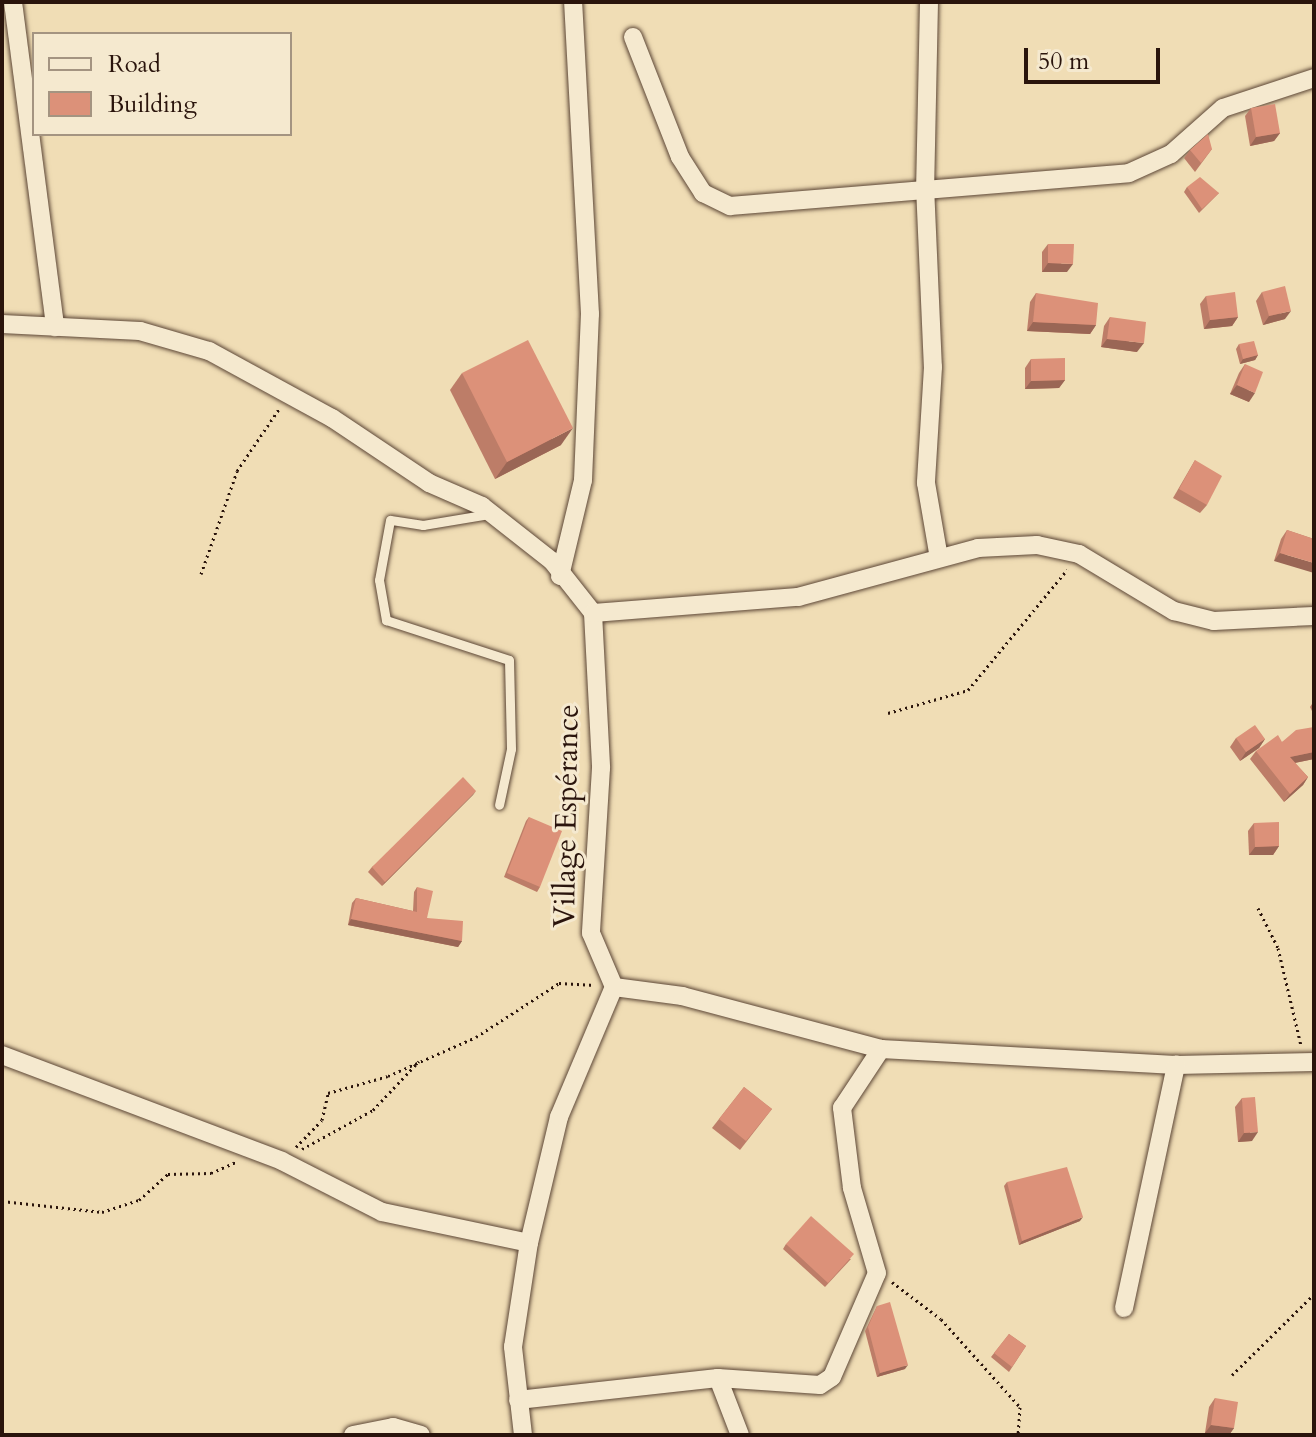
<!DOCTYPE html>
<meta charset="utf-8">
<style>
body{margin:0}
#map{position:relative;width:1316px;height:1437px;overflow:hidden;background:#f0ddb5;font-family:Cardo,serif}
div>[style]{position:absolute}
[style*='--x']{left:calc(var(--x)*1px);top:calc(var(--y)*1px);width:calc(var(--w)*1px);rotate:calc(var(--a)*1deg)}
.path>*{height:3px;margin-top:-1.5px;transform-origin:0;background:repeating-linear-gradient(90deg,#2a140c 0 2px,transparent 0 6px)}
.roads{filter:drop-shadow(0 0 2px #5c4636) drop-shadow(0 0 2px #5c4636)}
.lane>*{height:9px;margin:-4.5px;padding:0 4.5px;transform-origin:4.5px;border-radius:4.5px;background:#f5e9cf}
.street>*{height:18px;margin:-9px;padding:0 9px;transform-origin:9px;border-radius:9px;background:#f5e9cf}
.wall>*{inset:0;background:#bd7d68}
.shaded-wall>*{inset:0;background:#9a6655}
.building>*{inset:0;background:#dc9179}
span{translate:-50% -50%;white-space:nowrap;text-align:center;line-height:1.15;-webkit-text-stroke:6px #f5e9cf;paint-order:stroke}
.street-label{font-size:30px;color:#2a140c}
.frame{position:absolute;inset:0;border:4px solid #2a140c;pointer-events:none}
.legend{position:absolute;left:32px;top:32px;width:260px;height:104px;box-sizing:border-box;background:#f5e9cf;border:2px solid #a49481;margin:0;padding:10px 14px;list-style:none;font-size:24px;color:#2a140c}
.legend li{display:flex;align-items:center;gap:16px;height:40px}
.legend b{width:40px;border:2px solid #a49481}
.scale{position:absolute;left:1024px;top:48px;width:136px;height:36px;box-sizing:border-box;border:4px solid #2a140c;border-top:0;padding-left:10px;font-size:24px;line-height:28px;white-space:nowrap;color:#2a140c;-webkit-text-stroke:6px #f5e9cf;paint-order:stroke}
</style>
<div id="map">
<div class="path">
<div style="--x:201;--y:574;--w:109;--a:-70.7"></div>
<div style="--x:237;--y:471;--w:75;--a:-55.9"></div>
<div style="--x:888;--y:713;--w:83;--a:-16"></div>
<div style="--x:968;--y:690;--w:156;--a:-50.5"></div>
<div style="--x:1258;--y:908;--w:45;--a:63.4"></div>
<div style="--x:1278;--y:948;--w:100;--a:76.7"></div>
<div style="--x:296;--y:1147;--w:37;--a:-46"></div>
<div style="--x:322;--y:1120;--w:28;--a:-77"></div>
<div style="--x:328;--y:1093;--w:62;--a:-15.8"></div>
<div style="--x:388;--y:1076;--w:96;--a:-23.9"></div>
<div style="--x:476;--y:1037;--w:99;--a:-33"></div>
<div style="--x:559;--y:983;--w:36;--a:3"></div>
<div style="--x:302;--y:1149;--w:81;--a:-28.8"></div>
<div style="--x:373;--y:1110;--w:67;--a:-46.8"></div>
<div style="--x:2;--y:1201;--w:101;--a:6.3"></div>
<div style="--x:102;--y:1212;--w:39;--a:-18"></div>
<div style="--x:139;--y:1200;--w:39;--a:-42"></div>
<div style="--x:168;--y:1174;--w:43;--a:-1.3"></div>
<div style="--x:211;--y:1173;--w:27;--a:-24"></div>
<div style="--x:892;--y:1282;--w:61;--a:37.1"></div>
<div style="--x:941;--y:1319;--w:118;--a:48.1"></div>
<div style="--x:1020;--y:1407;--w:28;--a:94"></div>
<div style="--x:1232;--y:1375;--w:115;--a:-44.6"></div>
</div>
<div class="roads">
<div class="lane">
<div style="--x:489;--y:514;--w:67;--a:170.5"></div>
<div style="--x:423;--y:525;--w:33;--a:-171"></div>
<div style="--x:390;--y:520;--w:61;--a:100.4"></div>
<div style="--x:379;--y:580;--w:41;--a:80.1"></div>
<div style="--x:386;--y:620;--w:129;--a:18"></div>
<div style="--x:509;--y:660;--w:89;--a:88.7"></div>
<div style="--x:511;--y:749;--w:57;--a:102.1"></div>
</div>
<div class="street">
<div style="--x:13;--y:2;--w:328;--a:82.6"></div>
<div style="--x:929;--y:2;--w:184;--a:91.2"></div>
<div style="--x:925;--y:186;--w:181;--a:87.5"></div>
<div style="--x:933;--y:367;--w:116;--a:93.5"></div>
<div style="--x:926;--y:483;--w:76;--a:80.2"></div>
<div style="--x:633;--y:37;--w:129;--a:68.6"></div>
<div style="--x:680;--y:157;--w:43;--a:57.4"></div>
<div style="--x:703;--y:193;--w:30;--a:26"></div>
<div style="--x:730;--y:206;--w:400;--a:-4.7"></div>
<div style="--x:1129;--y:173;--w:46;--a:-24.3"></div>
<div style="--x:1171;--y:154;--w:69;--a:-41.5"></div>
<div style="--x:1223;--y:108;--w:96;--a:-18.2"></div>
<div style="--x:2;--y:324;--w:138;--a:2.9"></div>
<div style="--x:140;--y:331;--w:72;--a:16.2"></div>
<div style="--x:209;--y:351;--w:140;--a:28.6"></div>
<div style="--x:332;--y:418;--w:117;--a:33.8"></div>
<div style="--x:429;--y:483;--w:58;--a:23.5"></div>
<div style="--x:482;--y:506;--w:89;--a:38.2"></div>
<div style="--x:552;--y:561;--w:66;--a:51.7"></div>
<div style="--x:593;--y:613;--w:155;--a:87"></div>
<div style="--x:601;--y:768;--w:165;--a:93.5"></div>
<div style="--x:591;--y:933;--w:59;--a:66.9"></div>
<div style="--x:614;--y:987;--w:69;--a:7.5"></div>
<div style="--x:682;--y:996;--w:206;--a:14.9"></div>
<div style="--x:881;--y:1049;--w:295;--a:3.1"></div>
<div style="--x:1176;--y:1065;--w:138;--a:-1.2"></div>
<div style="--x:560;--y:576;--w:99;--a:-76.5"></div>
<div style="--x:583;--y:480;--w:166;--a:-87.6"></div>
<div style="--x:590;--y:314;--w:312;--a:-93.1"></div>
<div style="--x:593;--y:613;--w:206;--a:-4.5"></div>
<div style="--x:798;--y:597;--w:187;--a:-15.2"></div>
<div style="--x:978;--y:548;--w:59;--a:-2.9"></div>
<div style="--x:1037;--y:545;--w:43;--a:12.1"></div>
<div style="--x:1079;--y:554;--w:111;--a:31"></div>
<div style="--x:1174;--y:611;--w:41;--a:14"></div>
<div style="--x:1214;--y:621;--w:100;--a:-2.9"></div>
<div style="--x:2;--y:1055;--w:299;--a:20.7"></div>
<div style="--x:282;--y:1161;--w:112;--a:27"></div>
<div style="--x:382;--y:1212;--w:150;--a:11.9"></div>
<div style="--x:1124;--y:1308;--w:249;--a:-77.9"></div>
<div style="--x:718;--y:1378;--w:102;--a:3.9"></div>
<div style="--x:820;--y:1385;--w:14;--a:-34"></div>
<div style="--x:832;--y:1377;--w:113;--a:-66.6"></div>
<div style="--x:877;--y:1273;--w:89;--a:-106.4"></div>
<div style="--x:852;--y:1188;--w:81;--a:-97.1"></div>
<div style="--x:842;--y:1108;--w:71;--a:-56.5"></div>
<div style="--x:518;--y:1400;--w:201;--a:-6.3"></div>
<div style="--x:718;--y:1378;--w:61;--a:68.9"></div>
<div style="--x:353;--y:1435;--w:41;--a:-11.3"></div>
<div style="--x:393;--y:1427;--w:29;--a:16"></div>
<div style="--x:523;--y:1435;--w:89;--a:-96.5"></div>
<div style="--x:513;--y:1347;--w:105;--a:-81.3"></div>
<div style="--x:529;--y:1243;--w:130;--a:-76.6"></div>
<div style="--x:559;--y:1117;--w:141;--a:-67.1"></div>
</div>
</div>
<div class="wall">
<div style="clip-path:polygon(1251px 108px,1280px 133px,1274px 141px,1250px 146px,1245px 116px)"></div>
<div style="clip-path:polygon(1212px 149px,1195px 172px,1184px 158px,1190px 150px)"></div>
<div style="clip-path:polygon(1187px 187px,1219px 193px,1199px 213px,1184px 192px)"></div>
<div style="clip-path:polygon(1048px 244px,1067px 272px,1042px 272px,1042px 252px)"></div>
<div style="clip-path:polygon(1262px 292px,1285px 319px,1263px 325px,1256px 301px)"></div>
<div style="clip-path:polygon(1036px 293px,1096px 325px,1090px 334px,1027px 331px,1030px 302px)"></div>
<div style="clip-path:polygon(1206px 296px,1238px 317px,1232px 326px,1204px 329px,1200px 304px)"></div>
<div style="clip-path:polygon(1110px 317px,1137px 352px,1101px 347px,1104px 326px)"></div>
<div style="clip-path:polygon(1239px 344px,1258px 355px,1255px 360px,1240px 364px,1236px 349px)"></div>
<div style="clip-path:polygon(1031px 359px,1065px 380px,1059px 388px,1025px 389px,1025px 368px)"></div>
<div style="clip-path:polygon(1245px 364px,1249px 402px,1230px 394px,1239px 373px)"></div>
<div style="clip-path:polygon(462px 373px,561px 445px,495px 479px,450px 390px)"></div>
<div style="clip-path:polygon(1195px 460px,1207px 505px,1200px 513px,1173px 498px)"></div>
<div style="clip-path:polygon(1287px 530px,1314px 539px,1274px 561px,1281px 539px)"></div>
<div style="clip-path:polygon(1314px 701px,1314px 715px,1310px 707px)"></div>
<div style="clip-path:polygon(1314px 727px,1314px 759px,1295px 763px,1308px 777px,1303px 785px,1284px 802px,1250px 759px,1256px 751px,1282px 742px)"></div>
<div style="clip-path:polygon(1236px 738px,1265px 739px,1259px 748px,1240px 761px,1230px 747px)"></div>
<div style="clip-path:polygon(476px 791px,382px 886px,368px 872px,372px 867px)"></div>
<div style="clip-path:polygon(529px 817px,540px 887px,537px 892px,504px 877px,526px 821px)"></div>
<div style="clip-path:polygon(1254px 823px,1279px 846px,1273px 855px,1249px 855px,1248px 831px)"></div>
<div style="clip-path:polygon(417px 887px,427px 918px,462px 941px,458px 947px,348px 925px,352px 903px,356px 898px,413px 911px,414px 892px)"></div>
<div style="clip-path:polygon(744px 1087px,772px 1109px,740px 1150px,712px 1128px)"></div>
<div style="clip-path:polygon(1242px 1098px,1252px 1141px,1238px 1142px,1235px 1107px)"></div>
<div style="clip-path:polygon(1007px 1182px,1080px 1221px,1019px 1245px,1004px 1186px)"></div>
<div style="clip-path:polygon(786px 1244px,851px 1259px,825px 1287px,783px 1249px)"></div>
<div style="clip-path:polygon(877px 1306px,905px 1369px,877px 1377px,865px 1331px)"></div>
<div style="clip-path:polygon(1009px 1334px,1026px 1346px,1009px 1372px,991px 1357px)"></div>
<div style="clip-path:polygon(1215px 1398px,1234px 1428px,1229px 1435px,1205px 1433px,1209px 1407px)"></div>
</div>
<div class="shaded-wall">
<div style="clip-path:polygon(1280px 133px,1274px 141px,1250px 146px,1256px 137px)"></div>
<div style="clip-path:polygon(1048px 263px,1073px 264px,1067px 272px,1042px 272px)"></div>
<div style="clip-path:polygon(1291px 311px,1285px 319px,1263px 325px,1269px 316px)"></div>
<div style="clip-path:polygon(1238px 317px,1232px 326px,1204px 329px,1210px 320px)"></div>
<div style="clip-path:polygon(1033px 322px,1096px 325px,1090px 334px,1027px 331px)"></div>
<div style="clip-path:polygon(1107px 339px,1144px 343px,1137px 352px,1101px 347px)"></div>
<div style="clip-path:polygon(1258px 355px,1255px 360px,1240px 364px,1243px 359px)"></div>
<div style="clip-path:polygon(1065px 380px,1059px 388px,1025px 389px,1031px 381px)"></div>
<div style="clip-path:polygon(1237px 385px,1255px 393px,1249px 402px,1230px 394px)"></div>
<div style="clip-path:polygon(573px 428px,561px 445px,495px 479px,507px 462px)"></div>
<div style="clip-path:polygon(1280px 553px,1314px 563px,1314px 573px,1274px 561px)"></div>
<div style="clip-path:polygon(1265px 739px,1259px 748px,1240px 761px,1246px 752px)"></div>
<div style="clip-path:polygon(1314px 752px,1314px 759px,1284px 765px,1290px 757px)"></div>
<div style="clip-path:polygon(1308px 777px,1303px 785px,1284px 802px,1290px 794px)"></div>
<div style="clip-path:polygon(476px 791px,473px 795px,382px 886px,385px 882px)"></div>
<div style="clip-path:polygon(1279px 846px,1273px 855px,1249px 855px,1255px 847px)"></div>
<div style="clip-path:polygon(351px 919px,462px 941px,458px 947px,348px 925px)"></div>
<div style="clip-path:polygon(1258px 1132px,1252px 1141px,1238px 1142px,1244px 1133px)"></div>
<div style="clip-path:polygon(1083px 1217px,1080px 1221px,1019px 1245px,1022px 1241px)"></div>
<div style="clip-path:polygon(908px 1365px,905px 1369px,877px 1377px,880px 1373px)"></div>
<div style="clip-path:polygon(1211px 1425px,1234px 1428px,1229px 1435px,1205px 1433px)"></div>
</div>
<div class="building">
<div style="clip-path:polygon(1275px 104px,1280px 133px,1256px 137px,1251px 108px)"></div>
<div style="clip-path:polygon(1208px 134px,1212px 149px,1201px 163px,1190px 150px)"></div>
<div style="clip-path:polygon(1200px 177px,1219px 193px,1202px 209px,1187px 187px)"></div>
<div style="clip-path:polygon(1048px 244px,1074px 244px,1073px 264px,1048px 263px)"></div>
<div style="clip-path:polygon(1285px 286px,1291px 311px,1269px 316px,1262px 292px)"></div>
<div style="clip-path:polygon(1235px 292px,1238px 317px,1210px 320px,1206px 296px)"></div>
<div style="clip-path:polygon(1036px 293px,1098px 303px,1096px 325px,1033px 322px)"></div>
<div style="clip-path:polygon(1110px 317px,1146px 322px,1144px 343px,1107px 339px)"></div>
<div style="clip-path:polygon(528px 340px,573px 428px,507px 462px,462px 373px)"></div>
<div style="clip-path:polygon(1254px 341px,1258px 355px,1243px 359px,1239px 344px)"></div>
<div style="clip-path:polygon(1065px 358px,1065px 380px,1031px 381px,1031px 359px)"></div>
<div style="clip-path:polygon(1245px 364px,1263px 372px,1255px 393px,1237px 385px)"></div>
<div style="clip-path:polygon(1195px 460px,1222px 476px,1207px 505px,1179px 489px)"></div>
<div style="clip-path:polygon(1287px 530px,1314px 539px,1314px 563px,1280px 553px)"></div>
<div style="clip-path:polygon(1255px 725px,1265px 739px,1246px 752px,1236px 738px)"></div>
<div style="clip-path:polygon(1314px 727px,1314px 752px,1290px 757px,1308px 777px,1290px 794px,1256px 751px,1278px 735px,1282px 742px,1296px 730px)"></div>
<div style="clip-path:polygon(463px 777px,476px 791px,385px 882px,372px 867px)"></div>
<div style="clip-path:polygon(529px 817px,562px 831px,540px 887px,507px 873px)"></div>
<div style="clip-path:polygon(1279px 822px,1279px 846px,1255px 847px,1254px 823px)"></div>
<div style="clip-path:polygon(417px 887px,433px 891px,427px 918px,463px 921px,462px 941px,351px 919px,356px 898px,417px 912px)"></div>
<div style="clip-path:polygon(744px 1087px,772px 1109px,746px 1141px,719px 1119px)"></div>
<div style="clip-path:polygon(1255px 1097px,1258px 1132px,1244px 1133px,1242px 1098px)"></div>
<div style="clip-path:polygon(1067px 1167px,1083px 1217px,1022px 1241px,1007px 1182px)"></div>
<div style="clip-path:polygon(811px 1216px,854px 1254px,828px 1283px,786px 1244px)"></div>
<div style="clip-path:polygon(890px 1302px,908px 1365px,880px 1373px,868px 1327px,877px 1306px)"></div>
<div style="clip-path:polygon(1009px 1334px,1026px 1346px,1012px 1367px,994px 1353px)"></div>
<div style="clip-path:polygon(1215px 1398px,1238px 1402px,1234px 1428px,1211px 1425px)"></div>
</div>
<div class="street-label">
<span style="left:567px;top:816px;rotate:-89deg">Village Espérance</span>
</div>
<div class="frame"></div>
<ul class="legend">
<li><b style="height:10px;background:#f5e9cf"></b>Road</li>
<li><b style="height:22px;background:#dc9179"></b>Building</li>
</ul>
<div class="scale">50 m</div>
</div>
